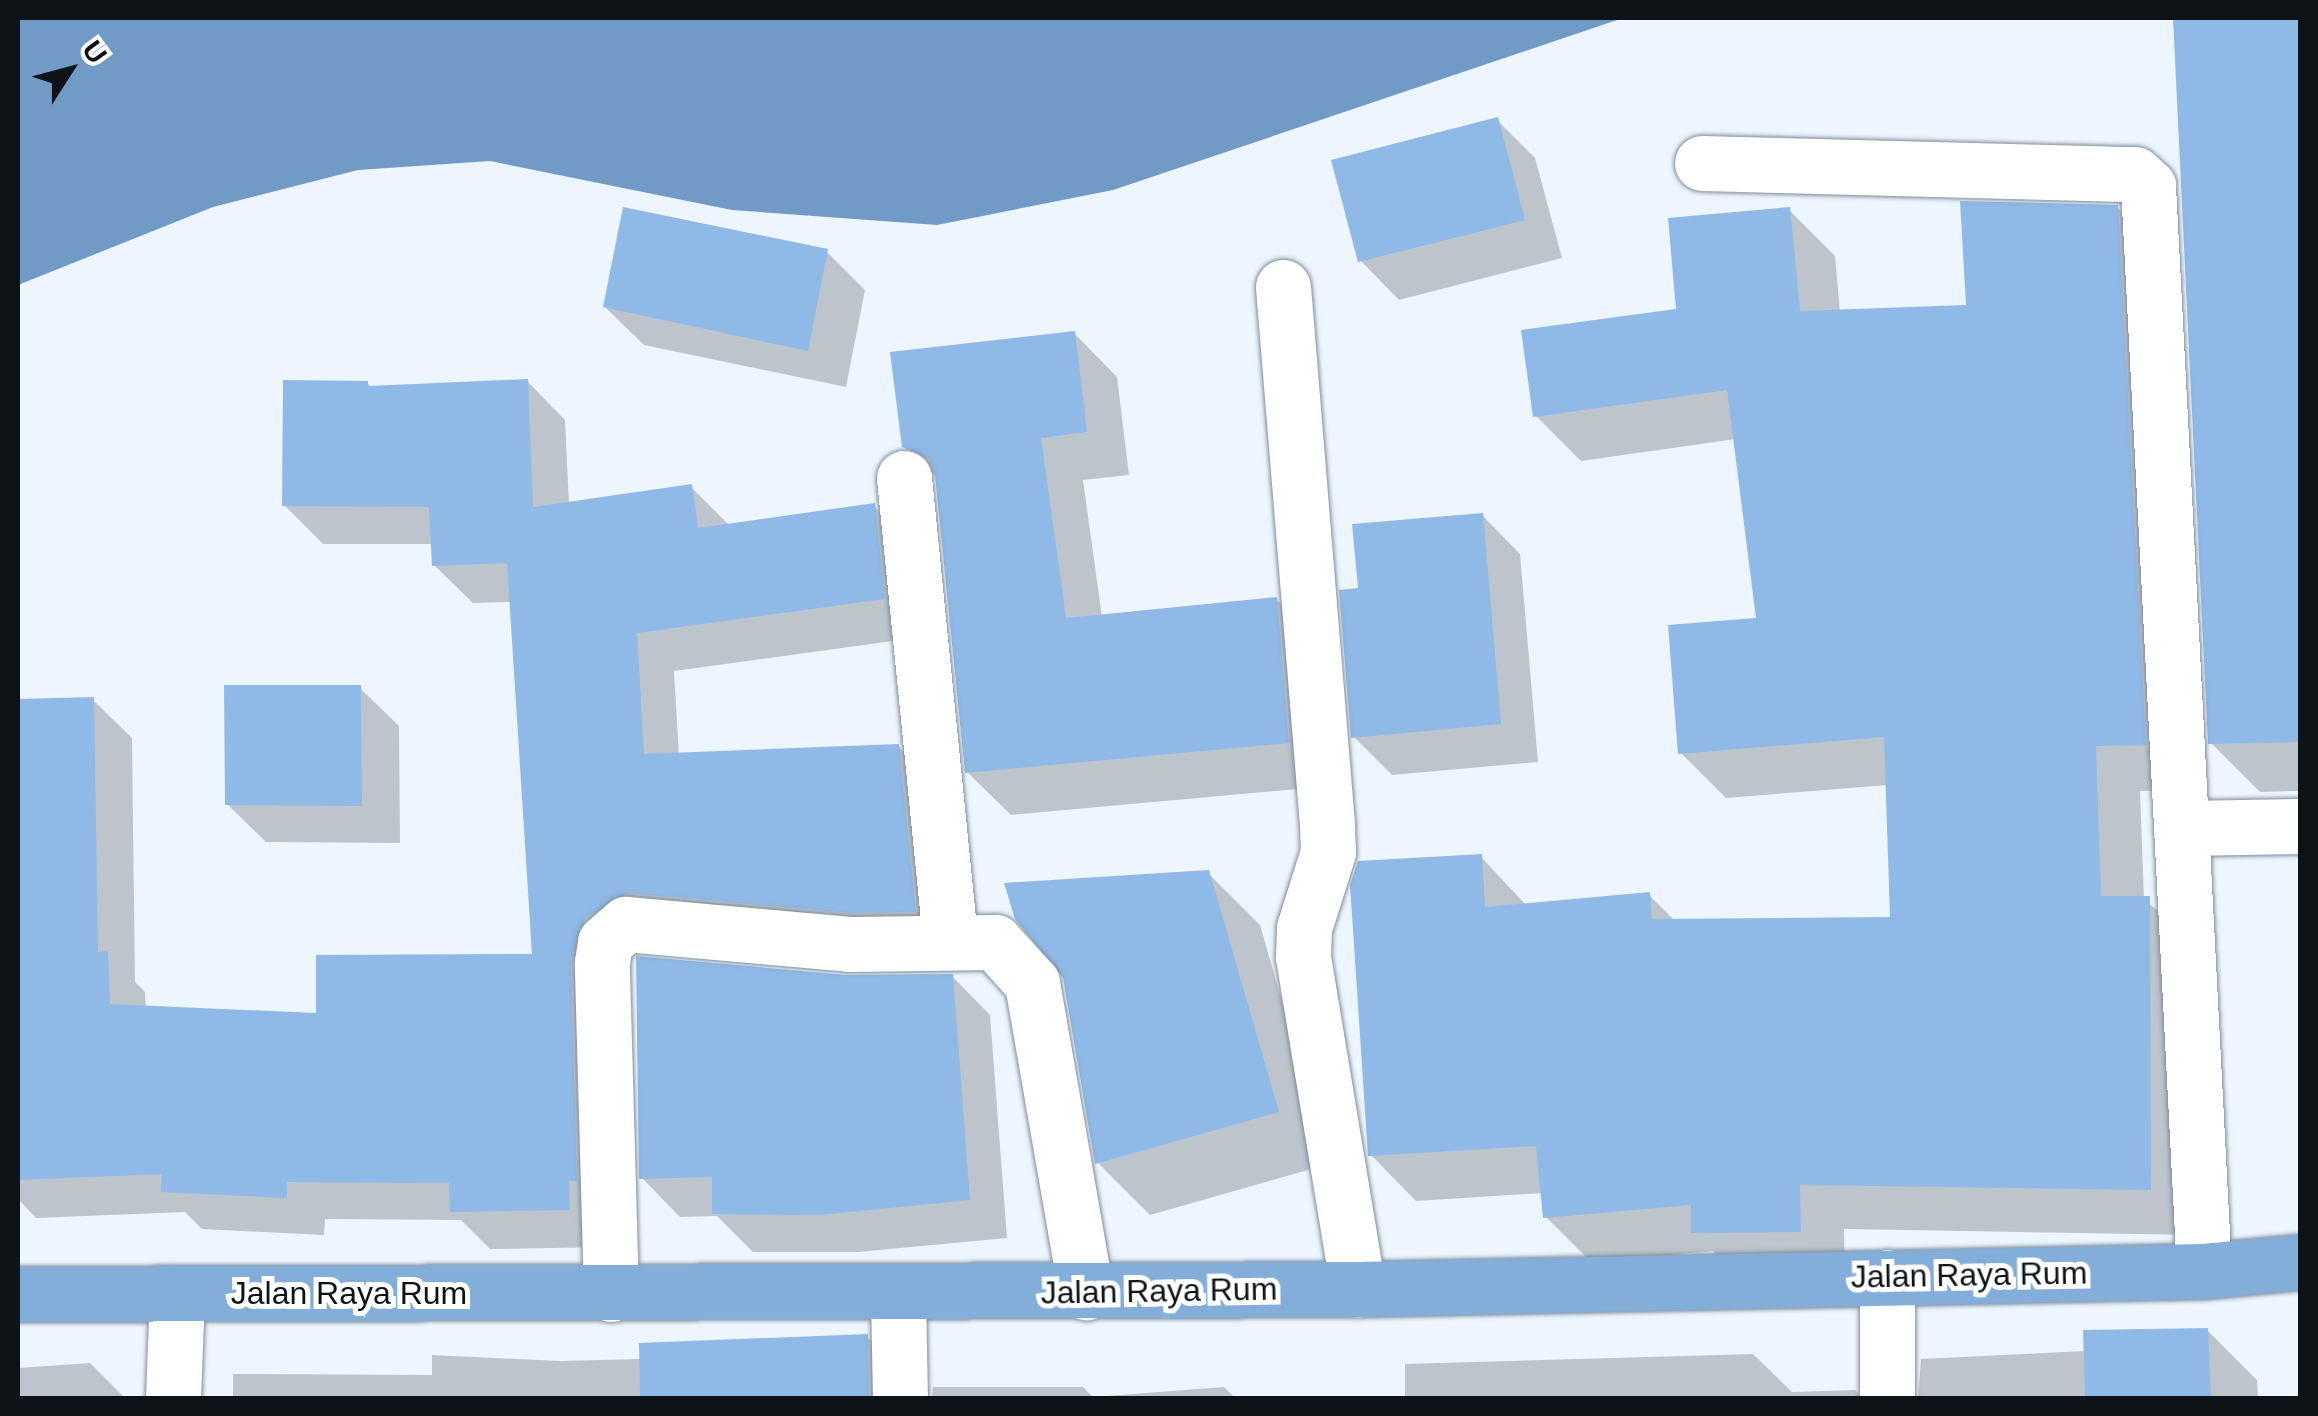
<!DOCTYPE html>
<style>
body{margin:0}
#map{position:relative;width:2318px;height:1416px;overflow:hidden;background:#edf6ff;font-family:Arial,sans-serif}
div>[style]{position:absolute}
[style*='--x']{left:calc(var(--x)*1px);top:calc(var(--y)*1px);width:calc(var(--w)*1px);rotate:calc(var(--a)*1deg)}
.water>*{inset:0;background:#719bc6}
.shadow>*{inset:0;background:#0003}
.building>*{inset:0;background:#8fb9e6}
.roads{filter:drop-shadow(0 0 2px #7f8d9b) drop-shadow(0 0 2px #7f8d9b)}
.minor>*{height:55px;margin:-27.5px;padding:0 27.5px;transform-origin:27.5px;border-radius:27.5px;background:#fff}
.tertiary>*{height:55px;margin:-27.5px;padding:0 27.5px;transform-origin:27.5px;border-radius:27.5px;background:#fff}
.trunk>*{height:55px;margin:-27.5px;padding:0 27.5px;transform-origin:27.5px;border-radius:27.5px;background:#83aeda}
span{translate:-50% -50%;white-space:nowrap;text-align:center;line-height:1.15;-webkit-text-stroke:10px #fff;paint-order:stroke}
.street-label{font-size:32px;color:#0e1318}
.frame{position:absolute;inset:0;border:20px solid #0e1318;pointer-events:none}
.north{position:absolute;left:20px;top:20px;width:100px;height:100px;-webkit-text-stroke:8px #fff;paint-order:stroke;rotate:54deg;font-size:28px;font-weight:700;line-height:40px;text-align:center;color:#0e1318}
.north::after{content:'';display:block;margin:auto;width:35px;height:45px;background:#0e1318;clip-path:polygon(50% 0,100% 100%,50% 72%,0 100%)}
</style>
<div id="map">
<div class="water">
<div style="clip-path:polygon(18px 18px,1623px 18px,1113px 190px,937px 225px,732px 210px,490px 161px,358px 170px,213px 207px,18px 285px)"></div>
</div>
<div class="shadow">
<div style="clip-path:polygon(2175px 18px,2300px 18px,2300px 791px,2260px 792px,2211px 743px)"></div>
<div style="clip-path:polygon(1497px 120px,1535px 158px,1562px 258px,1399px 300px,1361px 261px)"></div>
<div style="clip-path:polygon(2117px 207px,2162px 253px,2190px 790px,2140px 791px,2144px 899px,2195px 944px,2195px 1235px,1844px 1229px,1845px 1277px,1739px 1278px,1713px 1251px,1591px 1262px,1546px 1217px,1543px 1193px,1416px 1201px,1371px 1155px,1481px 857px,1527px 906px,1649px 895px,1675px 921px,1893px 919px,1888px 785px,1726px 798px,1681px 753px,1759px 620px,1736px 439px,1581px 461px,1535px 415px,1679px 311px,1789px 210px,1835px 256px,1840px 312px,1969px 308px)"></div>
<div style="clip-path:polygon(827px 252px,865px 290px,846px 387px,644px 345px,605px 307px)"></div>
<div style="clip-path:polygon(1074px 333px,1117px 377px,1129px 475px,1083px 480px,1102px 617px,1276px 599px,1319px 643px,1331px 786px,1011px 815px,967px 772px,938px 479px,905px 446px)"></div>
<div style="clip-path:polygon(527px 381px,565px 420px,569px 505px,691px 487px,730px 526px,874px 506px,912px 544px,922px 637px,674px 671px,679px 755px,898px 746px,936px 784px,953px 949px,667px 930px,622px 956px,607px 1247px,490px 1249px,461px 1220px,325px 1219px,324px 1235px,202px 1229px,185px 1212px,36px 1218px,18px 1199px,18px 701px,93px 700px,132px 738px,135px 982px,145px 992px,146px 1008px,319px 1016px,535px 957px,512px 602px,473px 603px,434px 565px,433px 544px,323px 544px,284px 505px,367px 383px,372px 388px)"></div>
<div style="clip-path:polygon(1482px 515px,1520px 554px,1538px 762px,1392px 775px,1354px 737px)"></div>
<div style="clip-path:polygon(360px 688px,399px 726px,400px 843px,266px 842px,227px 804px)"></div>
<div style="clip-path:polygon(1208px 873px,1260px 925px,1329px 1164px,1150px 1215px,1098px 1163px)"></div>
<div style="clip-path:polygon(952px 976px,990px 1015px,1007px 1238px,858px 1252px,753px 1252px,717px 1216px,680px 1217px,642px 1178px,846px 978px)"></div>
<div style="clip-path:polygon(2207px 1330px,2257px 1380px,2258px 1398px,1918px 1398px,1921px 1359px,2086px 1351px)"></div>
<div style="clip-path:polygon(866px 1336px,916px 1386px,917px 1398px,233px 1398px,233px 1374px,432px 1375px,432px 1355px,561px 1361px,758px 1356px)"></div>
<div style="clip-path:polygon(1753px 1354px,1792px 1392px,1855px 1390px,1863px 1398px,1405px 1398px,1405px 1364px)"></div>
<div style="clip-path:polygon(90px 1363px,125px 1398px,18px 1398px,18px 1368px)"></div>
<div style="clip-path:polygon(933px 1387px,1083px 1387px,1093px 1397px,1224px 1387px,1235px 1398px,932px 1398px)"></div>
</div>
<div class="building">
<div style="clip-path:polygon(2173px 18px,2300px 18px,2300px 742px,2208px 744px)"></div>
<div style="clip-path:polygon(1498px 117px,1525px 220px,1358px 262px,1331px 160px)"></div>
<div style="clip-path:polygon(1960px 201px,2118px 205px,2146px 745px,2096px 746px,2101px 896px,2150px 896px,2151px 1190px,1800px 1185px,1801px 1232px,1691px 1233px,1691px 1205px,1543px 1218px,1536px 1146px,1368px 1156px,1350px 885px,1358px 861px,1482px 854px,1485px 907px,1650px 892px,1652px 919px,1890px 917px,1884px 737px,1678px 754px,1668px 625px,1756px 618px,1727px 390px,1533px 417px,1521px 330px,1676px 309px,1668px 218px,1790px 207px,1800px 311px,1966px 305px)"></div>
<div style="clip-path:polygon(623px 207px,828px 249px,808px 351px,603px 307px)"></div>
<div style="clip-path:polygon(1075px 331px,1087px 432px,1041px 438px,1066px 618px,1277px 597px,1289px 743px,965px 773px,935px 475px,929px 459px,902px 447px,890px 352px)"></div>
<div style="clip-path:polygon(528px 379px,533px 507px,692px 484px,698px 528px,875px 503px,885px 599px,637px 633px,644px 754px,899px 744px,916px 912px,850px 913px,628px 893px,585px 918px,571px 964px,577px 1181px,569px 1181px,570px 1210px,450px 1212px,449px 1183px,287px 1182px,287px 1198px,161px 1192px,162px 1174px,18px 1180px,18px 699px,94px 697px,98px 952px,108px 951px,110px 1004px,316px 1013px,316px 955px,532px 954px,507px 563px,432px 566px,429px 507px,282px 506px,283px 380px,368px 381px,368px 386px)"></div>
<div style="clip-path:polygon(1483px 513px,1501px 724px,1351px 738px,1339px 590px,1358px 588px,1352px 524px)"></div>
<div style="clip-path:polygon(224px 685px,361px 685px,362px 806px,225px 805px)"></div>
<div style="clip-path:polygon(1209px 870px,1279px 1112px,1095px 1164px,1063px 978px,1015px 919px,1004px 883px)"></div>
<div style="clip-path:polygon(636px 956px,846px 975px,953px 974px,970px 1200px,819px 1215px,712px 1214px,712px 1177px,639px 1179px)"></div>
<div style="clip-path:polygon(2208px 1328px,2211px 1398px,2085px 1398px,2083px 1330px)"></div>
<div style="clip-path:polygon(868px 1334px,869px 1398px,640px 1398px,639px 1343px)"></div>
</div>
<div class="roads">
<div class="minor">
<div style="--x:1702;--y:163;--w:433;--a:1.5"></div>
<div style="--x:2135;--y:174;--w:18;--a:43"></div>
<div style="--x:2148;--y:186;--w:1086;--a:87.05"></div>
<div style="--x:1283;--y:287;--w:540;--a:85.32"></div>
<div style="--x:1327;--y:825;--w:27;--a:88"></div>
<div style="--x:1328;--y:852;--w:80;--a:107.5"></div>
<div style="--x:1304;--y:928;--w:29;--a:92"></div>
<div style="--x:1303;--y:957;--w:337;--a:80.6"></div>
<div style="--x:904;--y:478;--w:463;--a:84.3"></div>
<div style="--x:2184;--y:828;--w:116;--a:-1"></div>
<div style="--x:1887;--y:1277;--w:121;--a:90"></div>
<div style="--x:611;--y:1294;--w:331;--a:-91.6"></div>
<div style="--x:602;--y:963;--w:21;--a:-82"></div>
<div style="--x:605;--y:942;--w:28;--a:-41"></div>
<div style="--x:626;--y:924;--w:224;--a:5.1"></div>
<div style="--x:849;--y:944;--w:146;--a:-0.8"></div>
<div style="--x:995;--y:942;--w:55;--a:47.9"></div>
<div style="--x:1032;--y:983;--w:314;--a:80.1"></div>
<div style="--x:898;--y:1295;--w:103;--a:88.9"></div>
</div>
<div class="tertiary">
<div style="--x:173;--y:1398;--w:105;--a:-87.8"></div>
</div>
<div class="trunk">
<div style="--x:18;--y:1294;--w:1340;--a:-0.21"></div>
<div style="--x:1358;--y:1289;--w:846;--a:-1.22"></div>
<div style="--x:2204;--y:1271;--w:96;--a:-5.4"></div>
</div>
</div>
<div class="street-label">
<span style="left:1969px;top:1275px;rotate:-1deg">Jalan Raya Rum</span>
<span style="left:1159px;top:1291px;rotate:-1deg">Jalan Raya Rum</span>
<span style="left:349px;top:1293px">Jalan Raya Rum</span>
</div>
<div class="frame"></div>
<div class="north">U</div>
</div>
